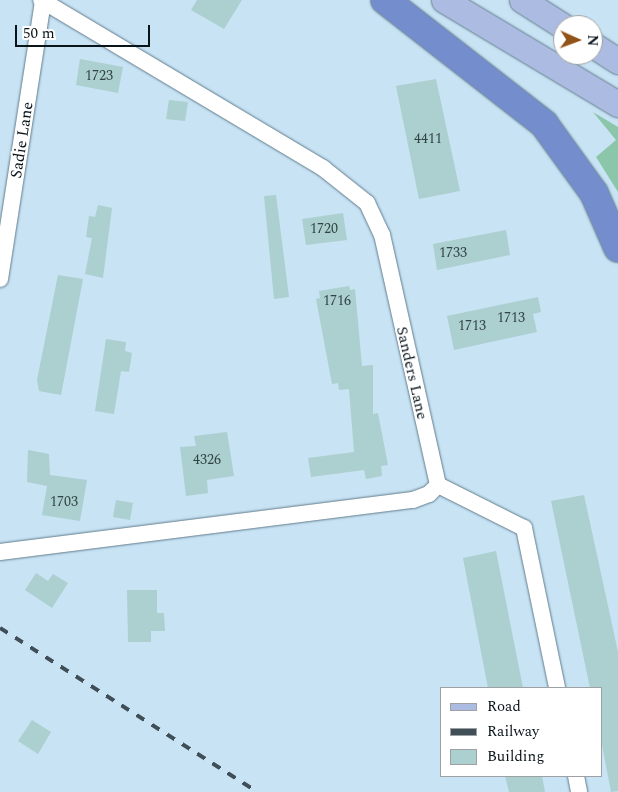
<!DOCTYPE html>
<style>
body{margin:0}
#map{position:relative;width:618px;height:792px;overflow:hidden;background:#c7e3f4;font-family:Spectral,serif}
div>[style]{position:absolute}
[style*='--x']{left:calc(var(--x)*1px);top:calc(var(--y)*1px);width:calc(var(--w)*1px);rotate:calc(var(--a)*1deg)}
.green>*{inset:0;background:#8bc6aa}
.building>*{inset:0;background:#accfcf}
.roads{filter:drop-shadow(0 0 1px #627c8b) drop-shadow(0 0 1px #627c8b)}
.minor>*{height:16px;margin:-8px;padding:0 8px;transform-origin:8px;border-radius:8px;background:#fff}
.primary>*{height:25px;margin:-12.5px;padding:0 12.5px;transform-origin:12.5px;border-radius:12.5px;background:#acbbe1}
.motorway>*{height:28px;margin:-14px;padding:0 14px;transform-origin:14px;border-radius:14px;background:#748dcd}
.rail>*{height:4px;margin-top:-2px;transform-origin:0;background:repeating-linear-gradient(90deg,#3f4e57 0 9px,transparent 0 18px)}
span{translate:-50% -50%;white-space:nowrap;text-align:center;line-height:1.15;-webkit-text-stroke:4px #fff;paint-order:stroke}
.number-label{font-size:14px;color:#324346}
.number-label span{-webkit-text-stroke-width:0}
.street-label{font-size:16px;color:#091419}
.legend{position:absolute;left:440px;top:687px;width:162px;height:90px;box-sizing:border-box;background:#fff;border:1px solid #9da1a3;margin:0;padding:6px 9px;list-style:none;font-size:15px;color:#091419}
.legend li{display:flex;align-items:center;gap:10px;height:25px}
.legend b{width:25px;border:1px solid #9da1a3}
.north{position:absolute;left:553px;top:15px;width:50px;height:50px;box-sizing:border-box;background:#fff;border:1px solid #9da1a3;border-radius:50%;rotate:92deg;font-size:14px;font-weight:700;line-height:20px;text-align:center;color:#091419}
.north::after{content:'';display:block;margin:auto;width:18px;height:22px;background:#915317;clip-path:polygon(50% 0,100% 100%,50% 72%,0 100%)}
.scale{position:absolute;left:15px;top:25px;width:135px;height:22px;box-sizing:border-box;border:2px solid #091419;border-top:0;padding-left:6px;font-size:15px;line-height:18px;white-space:nowrap;color:#091419;-webkit-text-stroke:4px #fff;paint-order:stroke}
</style>
<div id="map">
<div class="green">
<div style="clip-path:polygon(593px 112px,618px 127px,618px 192px,596px 157px,616px 140px)"></div>
</div>
<div class="building">
<div style="clip-path:polygon(197px 0,242px 0,224px 29px,191px 10px)"></div>
<div style="clip-path:polygon(80px 59px,123px 67px,118px 93px,76px 85px)"></div>
<div style="clip-path:polygon(436px 79px,460px 191px,419px 199px,396px 86px)"></div>
<div style="clip-path:polygon(169px 100px,188px 102px,185px 121px,166px 119px)"></div>
<div style="clip-path:polygon(276px 195px,289px 297px,274px 299px,264px 196px)"></div>
<div style="clip-path:polygon(98px 205px,112px 208px,103px 278px,85px 274px,92px 238px,86px 237px,89px 216px,95px 217px)"></div>
<div style="clip-path:polygon(343px 213px,347px 240px,306px 245px,302px 219px)"></div>
<div style="clip-path:polygon(506px 230px,510px 255px,437px 270px,433px 244px)"></div>
<div style="clip-path:polygon(58px 275px,83px 279px,61px 395px,39px 391px,37px 380px)"></div>
<div style="clip-path:polygon(349px 286px,350px 290px,355px 289px,362px 366px,373px 365px,373px 414px,378px 413px,388px 465px,381px 466px,382px 476px,366px 479px,364px 470px,311px 477px,308px 458px,354px 452px,349px 389px,339px 390px,338px 383px,332px 384px,316px 299px,320px 298px,319px 291px)"></div>
<div style="clip-path:polygon(538px 297px,541px 312px,533px 314px,537px 332px,454px 350px,447px 316px)"></div>
<div style="clip-path:polygon(106px 339px,126px 342px,125px 351px,132px 353px,129px 372px,121px 371px,114px 414px,95px 411px)"></div>
<div style="clip-path:polygon(227px 432px,234px 476px,207px 480px,208px 493px,186px 496px,180px 447px,196px 446px,194px 436px)"></div>
<div style="clip-path:polygon(28px 450px,49px 454px,50px 475px,87px 480px,80px 521px,42px 515px,47px 486px,27px 482px)"></div>
<div style="clip-path:polygon(584px 495px,618px 652px,618px 791px,611px 792px,602px 745px,602px 688px,590px 688px,551px 501px)"></div>
<div style="clip-path:polygon(116px 500px,133px 503px,130px 520px,113px 517px)"></div>
<div style="clip-path:polygon(496px 551px,523px 688px,488px 688px,463px 558px)"></div>
<div style="clip-path:polygon(36px 573px,48px 581px,53px 574px,68px 583px,52px 608px,25px 590px)"></div>
<div style="clip-path:polygon(127px 590px,157px 590px,157px 613px,164px 613px,165px 631px,151px 631px,151px 642px,128px 642px)"></div>
<div style="clip-path:polygon(32px 720px,51px 732px,38px 754px,18px 741px)"></div>
<div style="clip-path:polygon(505px 776px,542px 776px,545px 792px,509px 792px)"></div>
</div>
<div class="roads">
<div class="minor">
<div style="--x:0;--y:279;--w:280;--a:-81.2"></div>
<div style="--x:438;--y:485;--w:96;--a:26.6"></div>
<div style="--x:524;--y:528;--w:163;--a:78.3"></div>
<div style="--x:0;--y:552;--w:416;--a:-7.2"></div>
<div style="--x:413;--y:500;--w:17;--a:-21"></div>
<div style="--x:429;--y:494;--w:13;--a:-45"></div>
<div style="--x:438;--y:485;--w:256;--a:-102.6"></div>
<div style="--x:382;--y:235;--w:35;--a:-115"></div>
<div style="--x:367;--y:203;--w:56;--a:-141.5"></div>
<div style="--x:323;--y:168;--w:328;--a:-149.2"></div>
<div style="--x:576;--y:776;--w:16;--a:79"></div>
</div>
<div class="primary">
<div style="--x:444;--y:0;--w:203;--a:30.9"></div>
<div style="--x:522;--y:0;--w:49;--a:32.4"></div>
<div style="--x:593;--y:45;--w:30;--a:33"></div>
</div>
<div class="motorway">
<div style="--x:385;--y:0;--w:202;--a:37.9"></div>
<div style="--x:544;--y:124;--w:85;--a:54.1"></div>
<div style="--x:594;--y:193;--w:60;--a:66.4"></div>
</div>
</div>
<div class="rail">
<div style="--x:0;--y:628;--w:305;--a:32.5"></div>
</div>
<div class="number-label">
<span style="left:99px;top:76px">1723</span>
<span style="left:428px;top:139px">4411</span>
<span style="left:324px;top:229px">1720</span>
<span style="left:453px;top:253px">1733</span>
<span style="left:337px;top:301px">1716</span>
<span style="left:511px;top:318px">1713</span>
<span style="left:472px;top:326px">1713</span>
<span style="left:207px;top:460px">4326</span>
<span style="left:64px;top:502px">1703</span>
</div>
<div class="street-label">
<span style="left:22px;top:140px;rotate:-81deg">Sadie Lane</span>
<span style="left:412px;top:373px;rotate:77deg">Sanders Lane</span>
</div>
<ul class="legend">
<li><b style="height:6px;background:#acbbe1"></b>Road</li>
<li><b style="height:6px;background:#3f4e57"></b>Railway</li>
<li><b style="height:14px;background:#accfcf"></b>Building</li>
</ul>
<div class="north">N</div>
<div class="scale">50 m</div>
</div>
